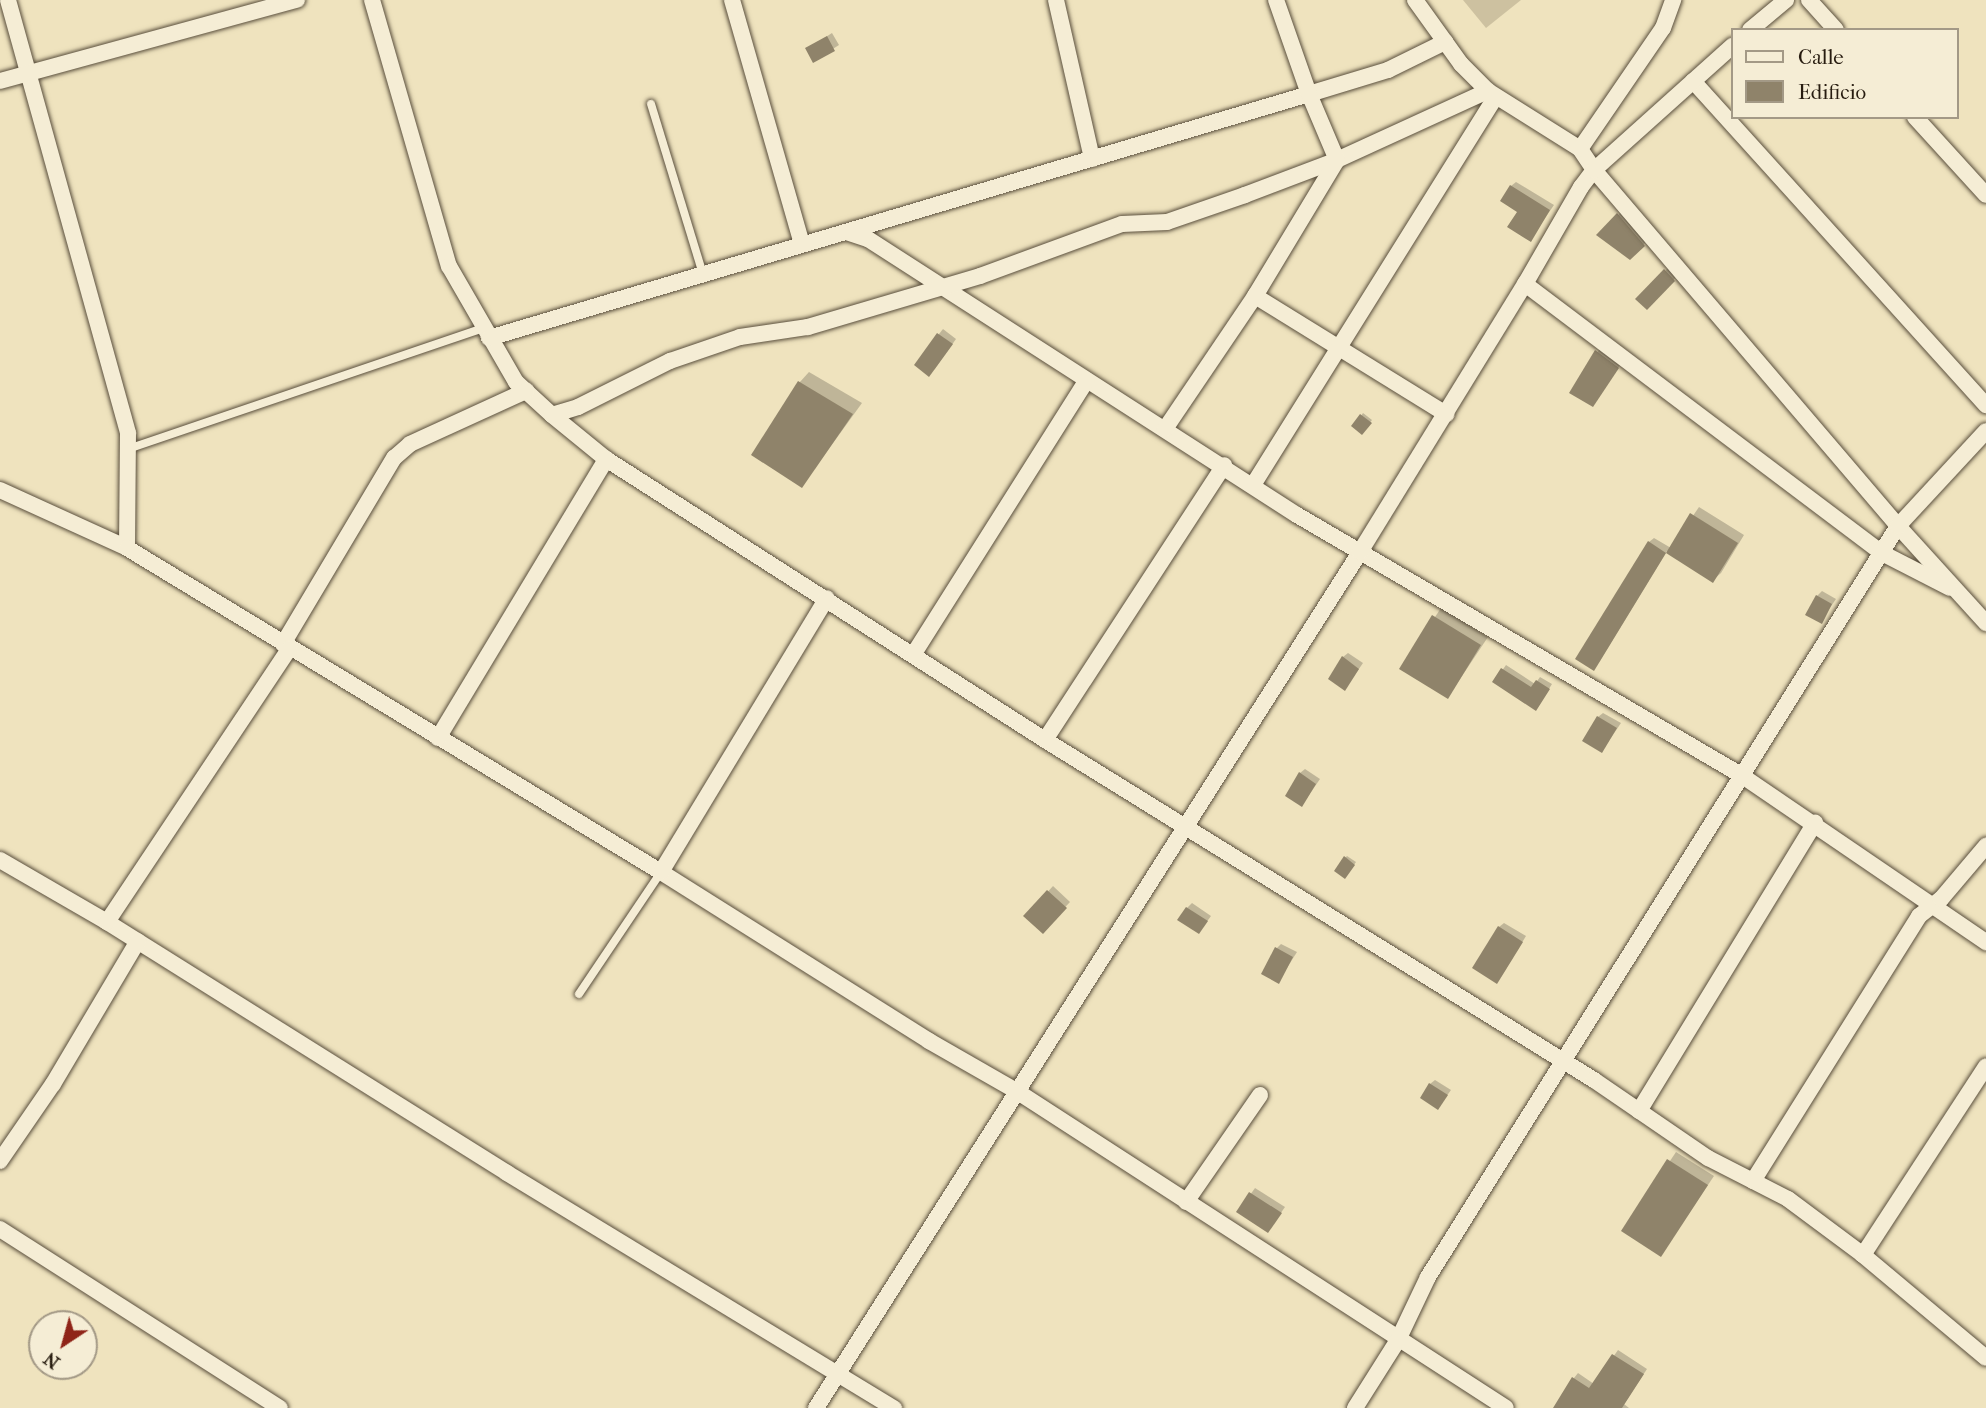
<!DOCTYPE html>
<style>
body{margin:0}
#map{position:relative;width:1986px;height:1408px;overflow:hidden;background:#efe3be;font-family:"IM FELL French Canon",serif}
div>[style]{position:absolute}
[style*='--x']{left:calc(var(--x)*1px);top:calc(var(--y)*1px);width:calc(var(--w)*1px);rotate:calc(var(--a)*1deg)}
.green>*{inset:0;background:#cdc1a0}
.shadow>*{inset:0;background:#0003}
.building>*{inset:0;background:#8f836a}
.roads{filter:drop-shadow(0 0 2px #594e3c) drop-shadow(0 0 2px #594e3c)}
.service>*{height:8px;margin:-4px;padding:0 4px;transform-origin:4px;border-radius:4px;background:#f5edd5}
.minor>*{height:16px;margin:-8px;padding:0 8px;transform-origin:8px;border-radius:8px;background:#f5edd5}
span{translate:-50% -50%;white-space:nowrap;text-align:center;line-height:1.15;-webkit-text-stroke:6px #f5edd5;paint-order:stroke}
.legend{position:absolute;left:1731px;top:28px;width:228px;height:91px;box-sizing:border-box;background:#f5edd5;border:2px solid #a39986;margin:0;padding:9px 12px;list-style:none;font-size:21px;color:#271c10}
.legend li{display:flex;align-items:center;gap:14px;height:35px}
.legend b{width:35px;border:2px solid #a39986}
.north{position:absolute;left:28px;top:1310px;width:70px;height:70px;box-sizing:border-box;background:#f5edd5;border:2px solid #a39986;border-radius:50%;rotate:216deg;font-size:19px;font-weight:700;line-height:28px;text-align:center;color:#271c10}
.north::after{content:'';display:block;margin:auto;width:24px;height:32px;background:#8f2418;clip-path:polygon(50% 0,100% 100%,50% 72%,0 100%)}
</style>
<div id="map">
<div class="green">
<div style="clip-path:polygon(1463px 0,1521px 0,1486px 28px)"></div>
</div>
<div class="shadow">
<div style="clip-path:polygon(832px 33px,839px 45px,814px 61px,807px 49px)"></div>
<div style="clip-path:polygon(1516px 182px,1554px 205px,1530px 240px,1511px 186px)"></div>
<div style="clip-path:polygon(1623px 210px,1648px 240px,1630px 257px,1599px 235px)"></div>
<div style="clip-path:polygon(1670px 266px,1678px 275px,1647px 308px,1638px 299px)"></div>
<div style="clip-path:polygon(943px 329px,956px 339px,934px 370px,939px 334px)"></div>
<div style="clip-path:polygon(1601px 347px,1622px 362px,1597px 400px,1571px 393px)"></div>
<div style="clip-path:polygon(809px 372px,862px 403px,802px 486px,799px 383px)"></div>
<div style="clip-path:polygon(1363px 413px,1372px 420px,1362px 432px,1354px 426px)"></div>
<div style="clip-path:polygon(1699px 507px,1744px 535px,1721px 573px,1713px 580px,1667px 551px,1598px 664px,1649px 542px,1654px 538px,1671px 548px)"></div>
<div style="clip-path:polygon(1822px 591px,1836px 599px,1821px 621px,1817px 596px)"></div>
<div style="clip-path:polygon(1441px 608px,1488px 637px,1448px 697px,1401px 668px)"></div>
<div style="clip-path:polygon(1348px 653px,1363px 663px,1345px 689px,1343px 657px)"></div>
<div style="clip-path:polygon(1506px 665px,1535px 684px,1540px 677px,1552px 684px,1539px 705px,1494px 682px)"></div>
<div style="clip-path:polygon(1603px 713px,1621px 723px,1602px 751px,1598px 717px)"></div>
<div style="clip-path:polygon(1305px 769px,1320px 779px,1302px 805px,1300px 773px)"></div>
<div style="clip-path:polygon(1347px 856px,1356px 862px,1347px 875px,1345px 858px)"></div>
<div style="clip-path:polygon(1053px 886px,1070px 902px,1043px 931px,1026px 916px)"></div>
<div style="clip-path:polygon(1192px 903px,1211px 916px,1203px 927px,1187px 908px)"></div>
<div style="clip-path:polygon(1504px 923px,1526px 936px,1501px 977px,1499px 927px)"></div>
<div style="clip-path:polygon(1281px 944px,1297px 952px,1278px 982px,1277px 948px)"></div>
<div style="clip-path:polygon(1435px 1080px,1451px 1090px,1438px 1108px,1430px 1084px)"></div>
<div style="clip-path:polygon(1676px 1152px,1714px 1176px,1661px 1255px,1623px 1231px)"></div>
<div style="clip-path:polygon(1255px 1188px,1285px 1207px,1268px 1231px,1238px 1212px)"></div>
<div style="clip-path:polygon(1618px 1350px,1647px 1369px,1624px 1404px,1629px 1408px,1563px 1408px,1574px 1378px,1578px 1373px,1594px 1384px)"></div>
</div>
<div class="building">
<div style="clip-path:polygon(827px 36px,835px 51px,813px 63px,805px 48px)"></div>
<div style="clip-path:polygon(1510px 185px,1550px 210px,1531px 242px,1507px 227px,1517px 212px,1500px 201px)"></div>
<div style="clip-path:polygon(1617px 213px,1645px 246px,1630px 260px,1596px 235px)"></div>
<div style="clip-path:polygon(1664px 269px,1675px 281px,1647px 310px,1635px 299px)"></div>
<div style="clip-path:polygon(937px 333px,953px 344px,929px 377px,914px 365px)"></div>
<div style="clip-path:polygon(1595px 350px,1619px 368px,1593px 407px,1569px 393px)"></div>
<div style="clip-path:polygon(798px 381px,853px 414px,802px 488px,751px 455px)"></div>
<div style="clip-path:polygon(1360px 414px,1372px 423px,1362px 435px,1351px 426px)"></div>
<div style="clip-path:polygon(1690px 513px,1738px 543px,1713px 583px,1666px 553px)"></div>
<div style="clip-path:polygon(1648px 541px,1666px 553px,1594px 671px,1575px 659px)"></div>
<div style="clip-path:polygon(1816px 595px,1832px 604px,1822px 624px,1805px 615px)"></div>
<div style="clip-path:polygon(1432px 615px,1481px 645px,1448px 699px,1399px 669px)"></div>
<div style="clip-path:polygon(1342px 656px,1359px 669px,1345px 691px,1328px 679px)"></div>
<div style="clip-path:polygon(1501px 668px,1531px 687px,1536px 680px,1550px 689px,1536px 711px,1492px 682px)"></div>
<div style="clip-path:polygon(1597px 716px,1617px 728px,1602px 753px,1582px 741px)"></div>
<div style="clip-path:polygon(1299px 772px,1316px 784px,1302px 807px,1285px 796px)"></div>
<div style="clip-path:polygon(1344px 856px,1355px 865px,1345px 879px,1334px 871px)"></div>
<div style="clip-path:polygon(1047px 890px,1067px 908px,1043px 934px,1023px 916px)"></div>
<div style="clip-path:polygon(1186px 907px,1208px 921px,1199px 934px,1177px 920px)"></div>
<div style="clip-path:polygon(1498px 926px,1523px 942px,1497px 984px,1472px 968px)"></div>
<div style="clip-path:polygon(1275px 947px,1293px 957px,1279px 984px,1261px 974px)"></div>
<div style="clip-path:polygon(1429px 1083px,1448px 1095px,1438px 1110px,1420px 1098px)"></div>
<div style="clip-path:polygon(1667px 1159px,1708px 1185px,1661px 1257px,1621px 1231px)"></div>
<div style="clip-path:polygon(1249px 1192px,1282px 1213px,1268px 1233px,1236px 1212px)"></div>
<div style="clip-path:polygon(1612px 1354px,1644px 1374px,1622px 1408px,1553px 1408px,1572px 1377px,1589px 1388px)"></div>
</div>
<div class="roads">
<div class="service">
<div style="--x:651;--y:104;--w:178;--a:73"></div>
<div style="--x:128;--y:449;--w:375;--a:-18.8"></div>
<div style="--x:579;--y:994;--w:147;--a:-56.1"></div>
</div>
<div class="minor">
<div style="--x:8;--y:0;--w:449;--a:74.5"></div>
<div style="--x:128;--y:433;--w:115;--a:90.5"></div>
<div style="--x:372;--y:0;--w:277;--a:73.9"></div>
<div style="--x:449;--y:266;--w:134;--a:60"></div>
<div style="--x:516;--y:382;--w:49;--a:42.5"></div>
<div style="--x:552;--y:415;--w:70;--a:39.2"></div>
<div style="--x:606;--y:459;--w:521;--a:32.62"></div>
<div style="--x:1045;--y:740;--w:646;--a:31.77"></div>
<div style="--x:1594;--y:1080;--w:138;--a:34.4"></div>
<div style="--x:1708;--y:1158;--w:90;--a:27.1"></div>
<div style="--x:1788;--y:1199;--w:94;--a:36.7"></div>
<div style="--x:1863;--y:1255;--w:160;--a:39.9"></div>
<div style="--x:732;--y:0;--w:254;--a:74"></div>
<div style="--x:1056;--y:0;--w:163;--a:77.2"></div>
<div style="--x:1415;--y:0;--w:79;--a:54.3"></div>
<div style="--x:1461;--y:64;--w:38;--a:45"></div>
<div style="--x:1488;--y:91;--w:109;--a:32.2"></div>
<div style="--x:1580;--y:149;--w:25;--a:56"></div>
<div style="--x:1594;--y:170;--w:468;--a:49.5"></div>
<div style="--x:1898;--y:526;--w:131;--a:47.8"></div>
<div style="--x:1809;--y:0;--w:40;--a:48"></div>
<div style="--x:1750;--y:30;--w:47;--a:-39.8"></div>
<div style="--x:0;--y:81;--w:308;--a:-15.3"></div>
<div style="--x:1693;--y:81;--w:437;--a:47.9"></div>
<div style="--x:1915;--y:117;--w:105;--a:47.7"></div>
<div style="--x:1580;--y:149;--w:147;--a:-55.6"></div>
<div style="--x:1663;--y:28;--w:30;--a:-70"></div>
<div style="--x:846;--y:232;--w:23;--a:18"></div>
<div style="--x:868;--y:239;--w:510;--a:32.76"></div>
<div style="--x:1297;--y:515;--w:515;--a:30.35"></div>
<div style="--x:1741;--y:775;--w:297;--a:34.3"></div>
<div style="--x:1525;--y:284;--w:447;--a:37"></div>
<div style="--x:1882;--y:553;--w:76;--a:27.2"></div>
<div style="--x:1255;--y:296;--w:225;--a:31.7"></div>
<div style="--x:489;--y:338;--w:856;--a:-16.57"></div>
<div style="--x:1309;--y:94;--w:83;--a:-16.9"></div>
<div style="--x:1388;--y:70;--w:64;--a:-26.2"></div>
<div style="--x:552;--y:415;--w:27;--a:-17"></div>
<div style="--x:578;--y:407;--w:103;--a:-26.6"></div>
<div style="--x:670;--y:361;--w:74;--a:-18.9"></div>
<div style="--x:740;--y:337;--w:69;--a:-8.4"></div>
<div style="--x:808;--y:327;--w:179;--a:-16.5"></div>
<div style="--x:980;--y:276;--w:151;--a:-20.1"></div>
<div style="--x:1122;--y:224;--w:45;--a:-2.5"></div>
<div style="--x:1167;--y:222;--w:83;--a:-19.1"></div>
<div style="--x:1245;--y:195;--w:98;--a:-20.8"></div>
<div style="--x:1337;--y:160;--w:166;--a:-24.6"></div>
<div style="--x:1165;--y:429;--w:161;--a:-55.9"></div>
<div style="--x:1255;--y:296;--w:159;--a:-58.9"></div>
<div style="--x:1337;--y:160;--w:72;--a:-113"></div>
<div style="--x:1309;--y:94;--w:100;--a:-109.3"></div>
<div style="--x:1253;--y:485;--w:457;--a:-58"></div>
<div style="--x:0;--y:490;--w:140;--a:24.5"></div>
<div style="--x:127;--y:548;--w:625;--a:31.25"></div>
<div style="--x:661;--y:872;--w:317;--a:32.2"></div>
<div style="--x:929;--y:1041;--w:103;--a:29.8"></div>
<div style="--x:1018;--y:1092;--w:581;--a:32.92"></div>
<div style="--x:283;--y:644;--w:217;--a:-59.2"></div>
<div style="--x:394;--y:458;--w:21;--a:-41"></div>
<div style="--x:410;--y:444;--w:128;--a:-24.6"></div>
<div style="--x:913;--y:655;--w:325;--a:-57.7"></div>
<div style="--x:438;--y:738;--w:326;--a:-58.9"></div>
<div style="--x:1045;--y:740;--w:328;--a:-56.9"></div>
<div style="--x:0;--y:860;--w:124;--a:30.1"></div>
<div style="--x:107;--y:922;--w:472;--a:32.1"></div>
<div style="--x:507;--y:1173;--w:453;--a:31.3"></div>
<div style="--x:661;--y:872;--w:320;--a:-58.8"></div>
<div style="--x:107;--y:922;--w:329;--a:-56.3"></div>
<div style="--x:1639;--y:1111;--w:338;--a:-58.6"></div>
<div style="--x:0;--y:1161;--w:93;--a:-55.5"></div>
<div style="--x:53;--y:1084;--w:166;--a:-59.3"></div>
<div style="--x:1753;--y:1181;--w:313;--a:-57.9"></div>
<div style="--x:1919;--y:916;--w:28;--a:-38"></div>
<div style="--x:1941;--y:899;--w:70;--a:-49.7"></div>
<div style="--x:1186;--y:1202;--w:130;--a:-55.3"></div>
<div style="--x:0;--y:1229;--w:332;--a:32.6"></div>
<div style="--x:1863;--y:1255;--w:225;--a:-56.9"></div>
<div style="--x:816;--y:1408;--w:1014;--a:-57.56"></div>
<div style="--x:1360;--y:552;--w:315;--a:-58.4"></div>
<div style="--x:1525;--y:284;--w:112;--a:-60"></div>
<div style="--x:1581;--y:187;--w:21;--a:-53"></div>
<div style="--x:1594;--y:170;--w:186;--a:-41.9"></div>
<div style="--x:1355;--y:1408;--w:80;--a:-57.7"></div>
<div style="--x:1398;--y:1340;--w:70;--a:-64.5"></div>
<div style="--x:1428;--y:1277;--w:886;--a:-57.96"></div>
<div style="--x:1898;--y:526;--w:129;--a:-47.2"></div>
</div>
</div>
<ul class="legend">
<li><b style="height:9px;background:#f5edd5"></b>Calle</li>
<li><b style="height:19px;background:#8f836a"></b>Edificio</li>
</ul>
<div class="north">N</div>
</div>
